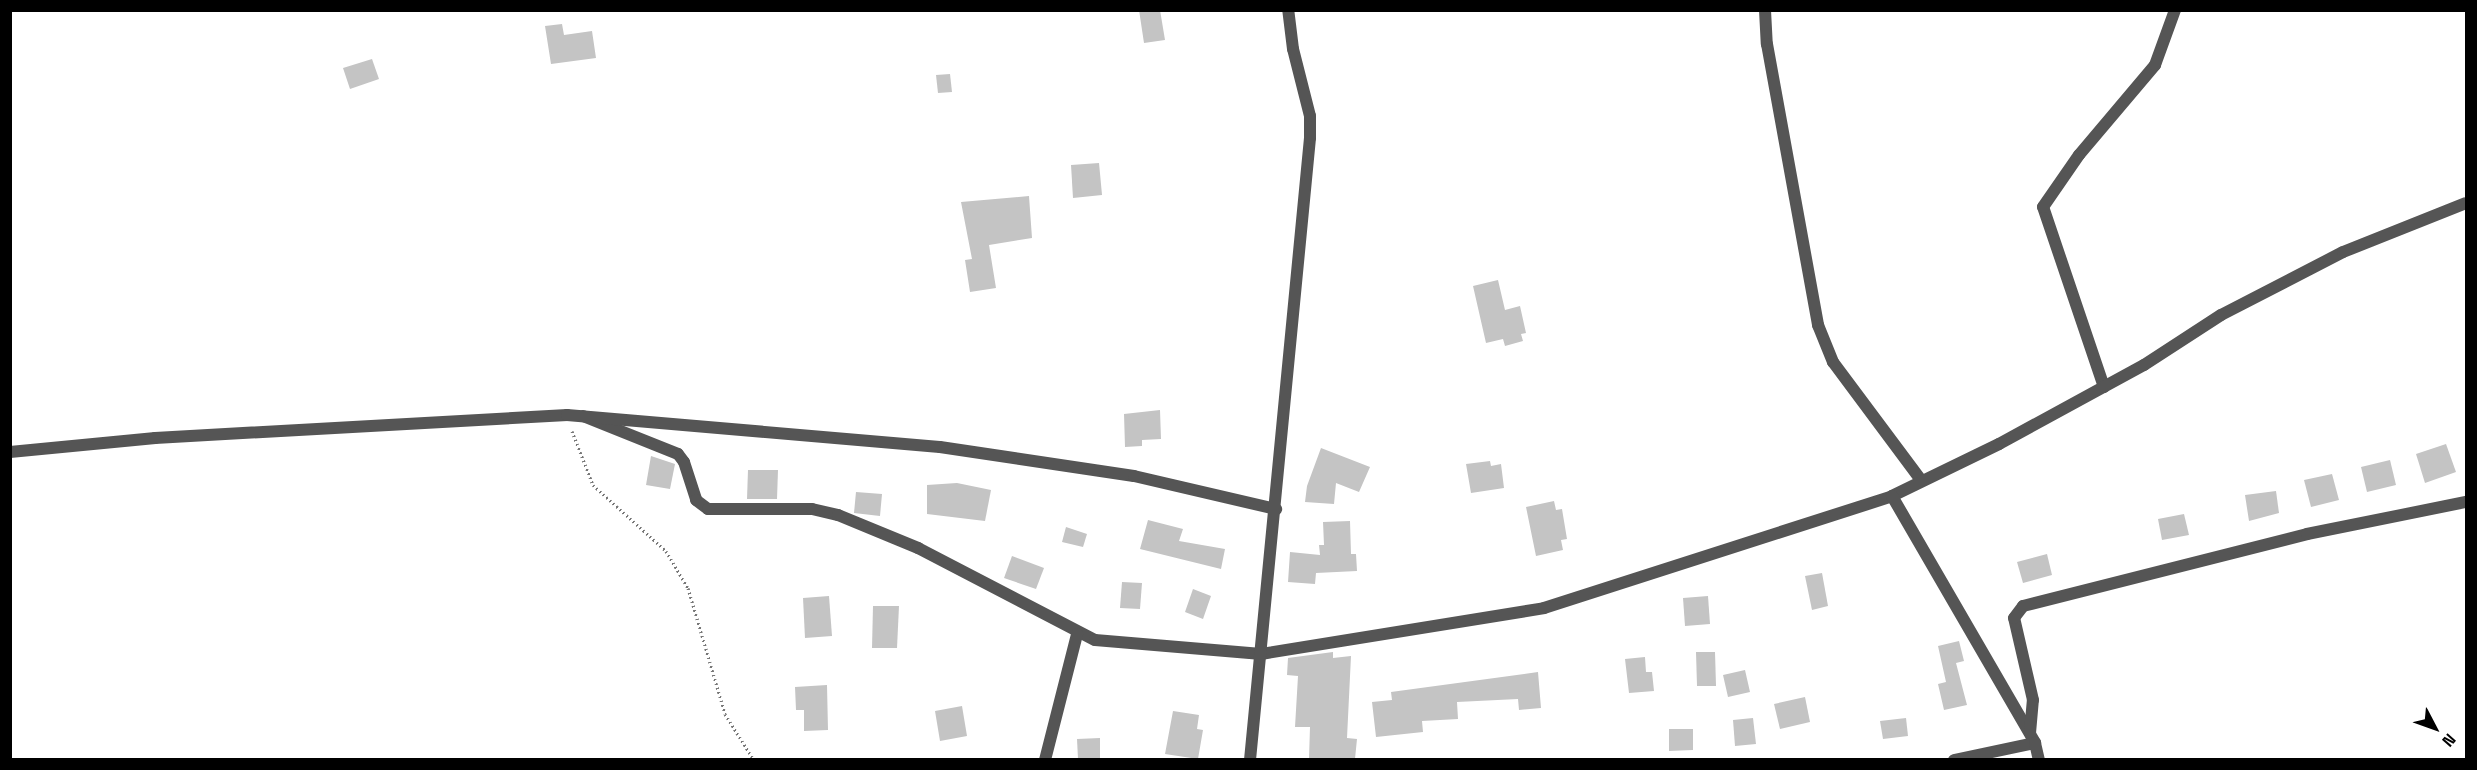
<!DOCTYPE html>
<style>
body{margin:0}
#map{position:relative;width:2477px;height:770px;overflow:hidden;background:#fff;font-family:"Space Grotesk",sans-serif}
div>[style]{position:absolute}
[style*='--x']{left:calc(var(--x)*1px);top:calc(var(--y)*1px);width:calc(var(--w)*1px);rotate:calc(var(--a)*1deg)}
.building>*{inset:0;background:#c4c4c4}
.path>*{height:3px;margin-top:-1.5px;transform-origin:0;background:repeating-linear-gradient(90deg,#777 0 1.5px,transparent 0 4.5px)}
.street>*{height:12px;margin:-6px;padding:0 6px;transform-origin:6px;border-radius:6px;background:#555}
span{translate:-50% -50%;white-space:nowrap;text-align:center;line-height:1.15;-webkit-text-stroke:6px #fff;paint-order:stroke}
.frame{position:absolute;inset:0;border:12px solid #000;pointer-events:none}
.north{position:absolute;left:2405px;top:698px;width:60px;height:60px;-webkit-text-stroke:4px #fff;paint-order:stroke;rotate:131deg;font-size:16px;font-weight:700;line-height:24px;text-align:center;color:#000}
.north::after{content:'';display:block;margin:auto;width:21px;height:27px;background:#000;clip-path:polygon(50% 0,100% 100%,50% 72%,0 100%)}
</style>
<div id="map">
<div class="building">
<div style="clip-path:polygon(1139px 10px,1160px 10px,1165px 40px,1144px 43px)"></div>
<div style="clip-path:polygon(562px 24px,564px 35px,592px 31px,596px 58px,551px 64px,545px 26px)"></div>
<div style="clip-path:polygon(372px 59px,379px 79px,350px 89px,343px 68px)"></div>
<div style="clip-path:polygon(950px 74px,952px 92px,938px 93px,936px 75px)"></div>
<div style="clip-path:polygon(1099px 163px,1102px 195px,1073px 198px,1071px 165px)"></div>
<div style="clip-path:polygon(1029px 196px,1032px 238px,989px 245px,996px 288px,970px 292px,965px 260px,972px 259px,961px 202px)"></div>
<div style="clip-path:polygon(1498px 280px,1505px 310px,1520px 306px,1526px 333px,1521px 334px,1523px 341px,1505px 346px,1503px 339px,1486px 343px,1473px 286px)"></div>
<div style="clip-path:polygon(1160px 410px,1161px 439px,1142px 440px,1142px 446px,1125px 447px,1124px 414px)"></div>
<div style="clip-path:polygon(2446px 444px,2456px 472px,2425px 483px,2416px 454px)"></div>
<div style="clip-path:polygon(1321px 448px,1370px 467px,1359px 492px,1336px 483px,1334px 504px,1305px 502px,1307px 486px)"></div>
<div style="clip-path:polygon(651px 456px,675px 464px,670px 489px,646px 485px)"></div>
<div style="clip-path:polygon(2390px 460px,2396px 485px,2367px 492px,2361px 467px)"></div>
<div style="clip-path:polygon(1490px 461px,1491px 466px,1501px 464px,1504px 488px,1471px 493px,1466px 464px)"></div>
<div style="clip-path:polygon(748px 470px,778px 470px,777px 499px,747px 499px)"></div>
<div style="clip-path:polygon(2332px 474px,2339px 500px,2311px 507px,2304px 480px)"></div>
<div style="clip-path:polygon(957px 483px,991px 490px,985px 521px,927px 514px,927px 485px)"></div>
<div style="clip-path:polygon(2276px 491px,2279px 513px,2249px 521px,2245px 495px)"></div>
<div style="clip-path:polygon(856px 492px,882px 494px,880px 516px,854px 513px)"></div>
<div style="clip-path:polygon(1554px 501px,1556px 510px,1562px 509px,1567px 539px,1561px 540px,1563px 550px,1536px 556px,1526px 507px)"></div>
<div style="clip-path:polygon(2184px 514px,2189px 535px,2162px 540px,2158px 519px)"></div>
<div style="clip-path:polygon(1148px 520px,1183px 529px,1179px 541px,1225px 549px,1221px 569px,1140px 549px)"></div>
<div style="clip-path:polygon(1350px 521px,1351px 554px,1356px 554px,1357px 571px,1316px 573px,1315px 584px,1288px 582px,1290px 552px,1320px 555px,1319px 545px,1324px 545px,1323px 522px)"></div>
<div style="clip-path:polygon(1066px 527px,1087px 534px,1083px 547px,1062px 542px)"></div>
<div style="clip-path:polygon(2047px 554px,2052px 575px,2023px 583px,2017px 562px)"></div>
<div style="clip-path:polygon(1012px 556px,1044px 568px,1036px 589px,1004px 578px)"></div>
<div style="clip-path:polygon(1822px 573px,1828px 606px,1812px 610px,1805px 576px)"></div>
<div style="clip-path:polygon(1122px 582px,1142px 583px,1140px 609px,1120px 608px)"></div>
<div style="clip-path:polygon(1193px 589px,1211px 596px,1203px 619px,1185px 612px)"></div>
<div style="clip-path:polygon(829px 596px,832px 636px,805px 638px,803px 598px)"></div>
<div style="clip-path:polygon(1708px 596px,1710px 624px,1685px 626px,1683px 598px)"></div>
<div style="clip-path:polygon(873px 606px,899px 606px,897px 648px,872px 648px)"></div>
<div style="clip-path:polygon(1959px 641px,1964px 661px,1956px 663px,1967px 705px,1944px 710px,1938px 684px,1946px 682px,1938px 646px)"></div>
<div style="clip-path:polygon(1333px 652px,1333px 658px,1351px 656px,1347px 738px,1357px 739px,1355px 759px,1309px 759px,1310px 727px,1295px 727px,1298px 676px,1287px 675px,1288px 658px)"></div>
<div style="clip-path:polygon(1696px 652px,1715px 652px,1716px 686px,1697px 686px)"></div>
<div style="clip-path:polygon(1645px 657px,1646px 672px,1652px 672px,1654px 691px,1629px 693px,1625px 659px)"></div>
<div style="clip-path:polygon(1745px 670px,1750px 692px,1728px 697px,1723px 675px)"></div>
<div style="clip-path:polygon(1538px 672px,1541px 708px,1519px 710px,1518px 699px,1457px 702px,1458px 719px,1422px 721px,1423px 732px,1376px 737px,1372px 702px,1392px 700px,1391px 692px)"></div>
<div style="clip-path:polygon(827px 685px,828px 730px,804px 731px,804px 710px,796px 710px,795px 687px)"></div>
<div style="clip-path:polygon(1805px 697px,1810px 722px,1780px 729px,1774px 704px)"></div>
<div style="clip-path:polygon(962px 706px,967px 736px,940px 741px,935px 711px)"></div>
<div style="clip-path:polygon(1173px 711px,1199px 715px,1197px 729px,1203px 730px,1198px 759px,1165px 754px)"></div>
<div style="clip-path:polygon(1753px 718px,1756px 744px,1735px 746px,1733px 720px)"></div>
<div style="clip-path:polygon(1906px 718px,1908px 736px,1883px 739px,1880px 721px)"></div>
<div style="clip-path:polygon(1669px 729px,1693px 729px,1693px 750px,1669px 751px)"></div>
<div style="clip-path:polygon(1100px 738px,1100px 758px,1078px 759px,1077px 739px)"></div>
</div>
<div class="path">
<div style="--x:572;--y:431;--w:58;--a:68.7"></div>
<div style="--x:593;--y:485;--w:98;--a:42.1"></div>
<div style="--x:666;--y:551;--w:43;--a:59.3"></div>
<div style="--x:688;--y:588;--w:131;--a:73.6"></div>
<div style="--x:725;--y:714;--w:54;--a:57.8"></div>
</div>
<div class="street">
<div style="--x:1765;--y:10;--w:34;--a:87"></div>
<div style="--x:1767;--y:44;--w:286;--a:79.7"></div>
<div style="--x:1818;--y:325;--w:40;--a:68"></div>
<div style="--x:1833;--y:362;--w:147;--a:53.3"></div>
<div style="--x:2104;--y:387;--w:190;--a:-108.7"></div>
<div style="--x:2043;--y:207;--w:63;--a:-55.3"></div>
<div style="--x:2079;--y:155;--w:118;--a:-49.8"></div>
<div style="--x:2155;--y:65;--w:59;--a:-70"></div>
<div style="--x:583;--y:416;--w:102;--a:21.8"></div>
<div style="--x:678;--y:454;--w:10;--a:53"></div>
<div style="--x:684;--y:462;--w:40;--a:72"></div>
<div style="--x:696;--y:500;--w:15;--a:37"></div>
<div style="--x:708;--y:509;--w:104;--a:0"></div>
<div style="--x:812;--y:509;--w:27;--a:13"></div>
<div style="--x:838;--y:515;--w:87;--a:22.4"></div>
<div style="--x:918;--y:548;--w:199;--a:27.5"></div>
<div style="--x:1095;--y:640;--w:167;--a:4.8"></div>
<div style="--x:1261;--y:654;--w:287;--a:-9.2"></div>
<div style="--x:1544;--y:608;--w:366;--a:-17.8"></div>
<div style="--x:1892;--y:496;--w:119;--a:-25.9"></div>
<div style="--x:1999;--y:444;--w:165;--a:-28.6"></div>
<div style="--x:2144;--y:365;--w:92;--a:-33"></div>
<div style="--x:2221;--y:315;--w:137;--a:-27.3"></div>
<div style="--x:2343;--y:252;--w:132;--a:-21.7"></div>
<div style="--x:10;--y:452;--w:146;--a:-5.5"></div>
<div style="--x:155;--y:438;--w:413;--a:-3.2"></div>
<div style="--x:567;--y:415;--w:374;--a:4.9"></div>
<div style="--x:940;--y:447;--w:196;--a:8.5"></div>
<div style="--x:1134;--y:476;--w:146;--a:13.1"></div>
<div style="--x:1892;--y:496;--w:285;--a:59.9"></div>
<div style="--x:2030;--y:733;--w:33;--a:-85"></div>
<div style="--x:2033;--y:700;--w:84;--a:-103"></div>
<div style="--x:2014;--y:618;--w:15;--a:-53"></div>
<div style="--x:2023;--y:606;--w:293;--a:-14.2"></div>
<div style="--x:2307;--y:534;--w:162;--a:-11.4"></div>
<div style="--x:1045;--y:760;--w:130;--a:-75.7"></div>
<div style="--x:1250;--y:760;--w:625;--a:-84.49"></div>
<div style="--x:1310;--y:138;--w:22;--a:-90"></div>
<div style="--x:1310;--y:116;--w:69;--a:-104.2"></div>
<div style="--x:1293;--y:49;--w:39;--a:-97"></div>
<div style="--x:1954;--y:760;--w:83;--a:-11.9"></div>
<div style="--x:2035;--y:743;--w:17;--a:77"></div>
</div>
<div class="frame"></div>
<div class="north">N</div>
</div>
